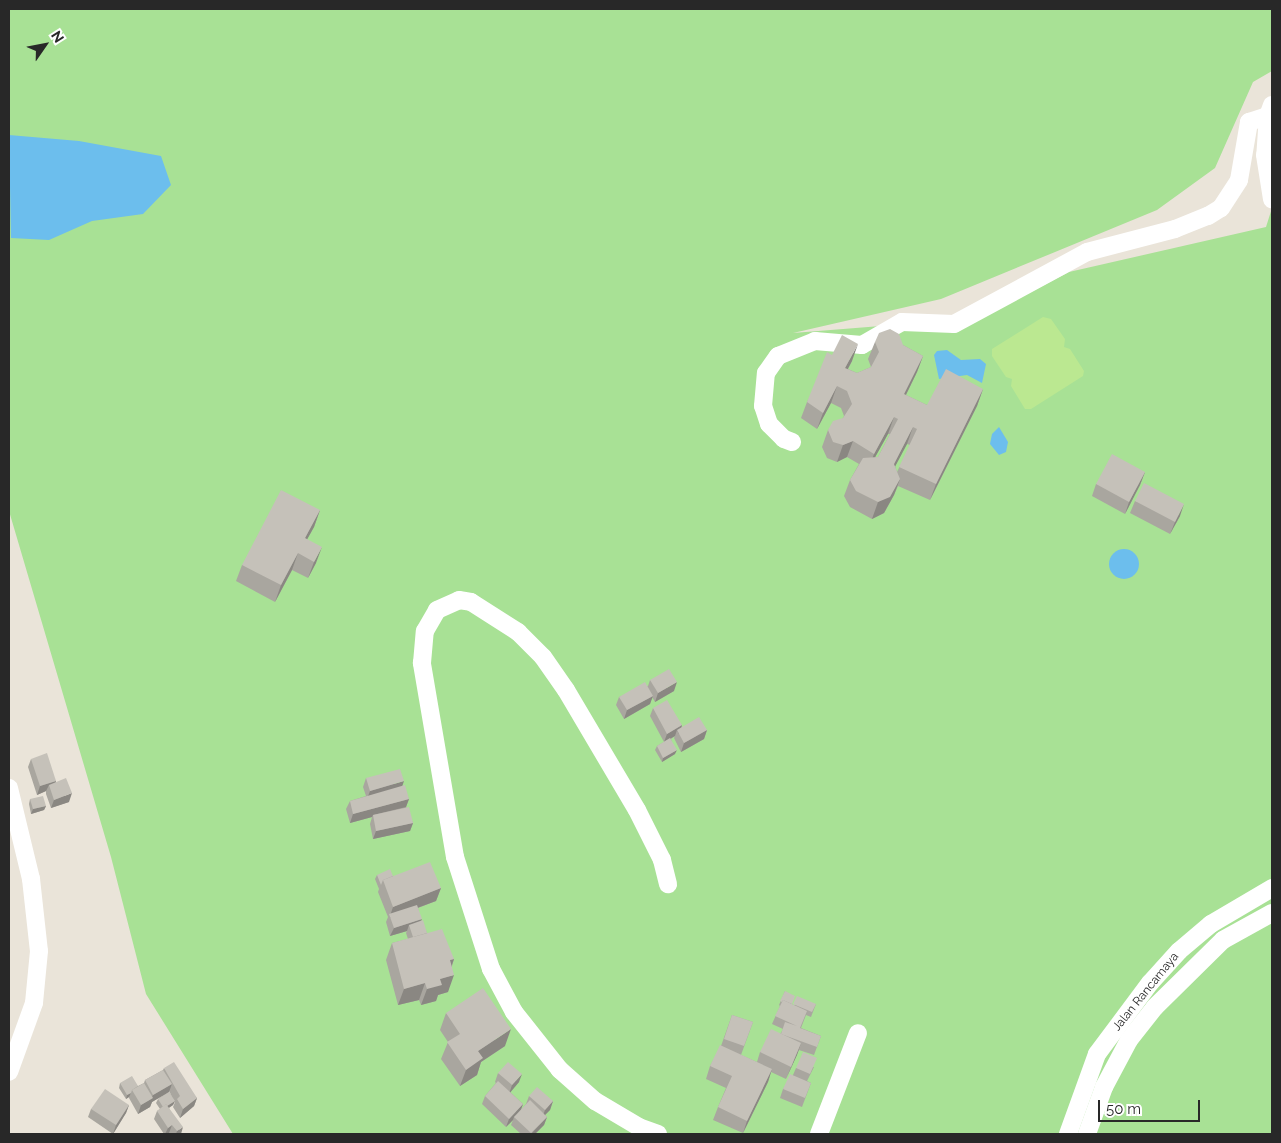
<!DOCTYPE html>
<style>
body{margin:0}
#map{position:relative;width:1281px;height:1143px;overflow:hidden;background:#eae4d9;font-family:Raleway,sans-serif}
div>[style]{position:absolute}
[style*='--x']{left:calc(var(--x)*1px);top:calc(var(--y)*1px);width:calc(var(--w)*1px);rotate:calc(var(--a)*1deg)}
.green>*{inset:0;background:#a8e195}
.pitch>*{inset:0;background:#bbe891}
.water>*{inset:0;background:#6cbeed}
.round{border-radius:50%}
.minor>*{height:18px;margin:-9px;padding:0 9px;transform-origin:9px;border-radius:9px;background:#fff}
.wall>*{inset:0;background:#a9a69f}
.shaded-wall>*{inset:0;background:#8a8782}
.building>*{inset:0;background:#c5c1b9}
span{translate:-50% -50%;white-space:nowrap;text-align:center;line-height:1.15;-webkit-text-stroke:4px #fff;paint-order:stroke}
.street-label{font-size:12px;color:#282828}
.frame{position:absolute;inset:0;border:10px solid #282828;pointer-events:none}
.north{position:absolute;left:20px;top:20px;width:50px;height:50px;-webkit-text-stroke:4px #fff;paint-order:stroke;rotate:57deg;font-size:14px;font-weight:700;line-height:20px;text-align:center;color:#282828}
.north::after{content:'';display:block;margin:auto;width:18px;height:22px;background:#282828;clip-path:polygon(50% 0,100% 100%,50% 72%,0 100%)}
.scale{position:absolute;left:1098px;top:1100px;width:102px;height:22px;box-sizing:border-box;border:2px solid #282828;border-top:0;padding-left:6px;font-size:15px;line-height:18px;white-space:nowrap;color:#282828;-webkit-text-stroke:4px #fff;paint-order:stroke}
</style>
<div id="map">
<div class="green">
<div style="clip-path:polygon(9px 9px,1272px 9px,1272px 71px,1253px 82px,1215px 168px,1157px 210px,941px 299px,793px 333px,981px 318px,1069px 272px,1266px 227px,1272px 208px,1272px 1134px,233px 1134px,146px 994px,111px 857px,9px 511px)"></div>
</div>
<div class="pitch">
<div style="clip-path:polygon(1043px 317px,1051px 319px,1065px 339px,1064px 347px,1070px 349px,1084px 371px,1083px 376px,1031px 409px,1025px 409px,1011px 386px,1012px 379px,1006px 377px,992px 356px,992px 349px)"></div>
</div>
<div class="water">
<div style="clip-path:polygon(9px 135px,79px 141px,161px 156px,171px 185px,143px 214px,92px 221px,49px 240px,11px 238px)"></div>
<div style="clip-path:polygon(947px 350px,961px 360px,980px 359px,986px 364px,982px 383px,967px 375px,939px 379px,934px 355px,937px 351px)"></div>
<div style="clip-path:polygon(999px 427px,1008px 442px,1006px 452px,999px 455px,990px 444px,992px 434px)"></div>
<div class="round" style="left:1109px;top:549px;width:30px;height:30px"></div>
</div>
<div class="minor">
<div style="--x:1272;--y:105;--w:12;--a:110"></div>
<div style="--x:1268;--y:116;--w:39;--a:94"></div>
<div style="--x:1265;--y:155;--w:45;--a:81"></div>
<div style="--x:792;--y:442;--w:9;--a:-159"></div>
<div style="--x:784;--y:439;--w:21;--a:-135"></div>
<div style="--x:769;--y:424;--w:19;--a:-108"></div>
<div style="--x:763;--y:406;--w:33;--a:-85"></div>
<div style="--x:766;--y:373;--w:21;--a:-55"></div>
<div style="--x:778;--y:356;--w:40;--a:-22"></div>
<div style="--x:815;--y:341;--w:47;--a:4.9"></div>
<div style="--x:862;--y:345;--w:46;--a:-29.9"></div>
<div style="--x:902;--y:322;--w:52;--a:2.2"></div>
<div style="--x:954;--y:324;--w:151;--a:-28.4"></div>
<div style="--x:1087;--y:252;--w:91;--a:-14.6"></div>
<div style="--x:1175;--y:229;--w:35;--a:-22"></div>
<div style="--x:1208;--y:216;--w:15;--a:-32"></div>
<div style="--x:1221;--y:208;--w:33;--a:-57"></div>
<div style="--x:1239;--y:180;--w:59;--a:-80.2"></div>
<div style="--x:1249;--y:122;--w:20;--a:-18"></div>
<div style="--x:9;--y:788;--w:94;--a:76.4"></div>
<div style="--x:31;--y:879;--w:72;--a:83.7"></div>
<div style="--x:39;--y:951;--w:52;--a:95.5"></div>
<div style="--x:34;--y:1003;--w:73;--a:109.9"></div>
<div style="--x:658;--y:1134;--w:20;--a:-160"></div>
<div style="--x:639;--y:1127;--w:51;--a:-149.4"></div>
<div style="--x:595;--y:1101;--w:47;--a:-138.5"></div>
<div style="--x:560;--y:1070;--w:74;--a:-128.4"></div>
<div style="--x:514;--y:1012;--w:49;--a:-118.1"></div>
<div style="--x:491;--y:969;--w:118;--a:-107.8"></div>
<div style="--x:455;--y:857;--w:197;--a:-99.7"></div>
<div style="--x:422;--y:663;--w:32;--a:-85"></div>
<div style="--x:425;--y:631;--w:24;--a:-60"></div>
<div style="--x:437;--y:610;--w:24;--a:-24"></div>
<div style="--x:459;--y:600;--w:12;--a:9"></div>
<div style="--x:471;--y:602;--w:56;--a:32.6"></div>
<div style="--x:518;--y:632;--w:35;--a:45"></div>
<div style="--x:543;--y:657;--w:40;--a:55.1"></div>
<div style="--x:566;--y:690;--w:139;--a:59.4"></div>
<div style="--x:637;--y:810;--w:56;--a:63.4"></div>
<div style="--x:662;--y:860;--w:25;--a:76"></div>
<div style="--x:819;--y:1134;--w:108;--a:-68.9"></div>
<div style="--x:1068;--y:1134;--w:85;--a:-70.1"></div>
<div style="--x:1097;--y:1054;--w:89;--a:-53.3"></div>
<div style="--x:1150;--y:983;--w:43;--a:-47.8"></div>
<div style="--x:1179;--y:951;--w:42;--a:-40.2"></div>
<div style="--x:1211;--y:924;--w:71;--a:-30.5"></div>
<div style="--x:1087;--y:1134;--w:50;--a:-70.1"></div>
<div style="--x:1104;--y:1087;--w:53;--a:-62"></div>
<div style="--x:1129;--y:1040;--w:42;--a:-51.8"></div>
<div style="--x:1155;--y:1007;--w:95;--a:-44.6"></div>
<div style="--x:1223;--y:940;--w:56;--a:-28.9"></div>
</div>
<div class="wall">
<div style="clip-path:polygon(evenodd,875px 342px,903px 345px,923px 356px,917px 372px,906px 395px,927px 405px,983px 389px,977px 406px,930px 500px,898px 486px,894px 495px,884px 513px,872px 519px,850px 507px,844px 496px,850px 480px,859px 464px,847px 457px,837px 462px,827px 458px,822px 447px,828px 430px,843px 418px,844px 416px,841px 408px,831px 403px,817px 429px,801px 418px,807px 402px,832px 355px,852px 361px,848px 369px,857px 373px,871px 367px,868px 359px,875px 342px,888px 434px,890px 434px,878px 457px,875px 457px,888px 434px,875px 342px,907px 444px,910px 445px,897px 472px,895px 466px,907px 444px)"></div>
<div style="clip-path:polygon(1145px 472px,1140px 485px,1125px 514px,1092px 496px,1096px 484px)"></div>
<div style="clip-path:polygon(1135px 501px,1180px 516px,1170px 534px,1130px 513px)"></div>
<div style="clip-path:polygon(320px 510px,314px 527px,307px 539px,316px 563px,308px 578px,292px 570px,275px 602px,236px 581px,242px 565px)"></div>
<div style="clip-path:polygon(650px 680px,674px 691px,655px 702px,652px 697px,650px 704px,624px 719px,616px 705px,619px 697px,648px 686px)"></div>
<div style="clip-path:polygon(653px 708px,682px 725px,682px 727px,707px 730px,704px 739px,681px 752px,674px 738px,675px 736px,671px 739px,675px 754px,662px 762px,655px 750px,657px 746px,664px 742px,650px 716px)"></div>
<div style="clip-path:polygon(31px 759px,56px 781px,56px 783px,69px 802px,51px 808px,46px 794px,46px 791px,37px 795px,28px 767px)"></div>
<div style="clip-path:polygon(366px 778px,402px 786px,409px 799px,406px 807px,413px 823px,410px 831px,373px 839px,370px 824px,372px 817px,350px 823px,346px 809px,350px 801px,366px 796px,363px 787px)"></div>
<div style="clip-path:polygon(30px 799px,46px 806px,44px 810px,31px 814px,29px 804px)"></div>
<div style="clip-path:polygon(377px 875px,393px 876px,441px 888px,436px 901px,418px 908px,421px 921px,427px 933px,454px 959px,452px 966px,448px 992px,438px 995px,436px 1001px,421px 1005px,419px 1000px,398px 1005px,386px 960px,392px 943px,408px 939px,406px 933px,407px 931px,390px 936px,386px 922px,388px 917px,378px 892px,379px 889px,375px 879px)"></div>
<div style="clip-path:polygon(785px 991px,792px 1004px,793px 1005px,816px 1004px,811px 1017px,806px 1015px,801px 1028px,821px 1036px,814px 1055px,799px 1050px,786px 1079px,771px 1072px,768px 1082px,743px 1133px,713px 1120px,718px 1107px,726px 1088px,706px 1079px,710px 1066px,721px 1046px,732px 1015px,753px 1022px,741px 1055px,757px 1062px,760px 1052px,781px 1033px,783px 1029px,772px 1024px,780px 1006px,779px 1005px)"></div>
<div style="clip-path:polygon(446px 1013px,505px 1046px,481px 1062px,477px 1075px,460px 1086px,441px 1059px,448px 1042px,440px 1030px)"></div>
<div style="clip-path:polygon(814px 1067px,807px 1081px,811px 1083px,802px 1107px,780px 1098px,783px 1089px,793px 1075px,796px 1068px)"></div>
<div style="clip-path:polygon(164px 1068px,197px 1098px,194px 1106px,180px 1118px,173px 1107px,175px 1102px,169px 1091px,169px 1092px,175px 1101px,173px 1105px,169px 1108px,181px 1134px,170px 1134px,169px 1133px,168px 1134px,164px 1134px,154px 1119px,157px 1111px,160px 1109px,156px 1103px,158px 1099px,165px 1094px,152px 1102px,150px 1107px,138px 1114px,129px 1098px,129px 1097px,126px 1099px,119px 1088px,120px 1083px,138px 1086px,144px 1083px,145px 1080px,163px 1070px)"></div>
<div style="clip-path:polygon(498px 1073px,519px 1082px,510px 1092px,523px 1104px,521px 1110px,526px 1104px,529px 1096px,553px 1101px,550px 1110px,545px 1115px,547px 1117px,544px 1125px,535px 1134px,521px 1134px,511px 1125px,513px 1120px,506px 1127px,482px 1104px,485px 1096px,496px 1083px,495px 1082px)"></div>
<div style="clip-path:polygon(129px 1105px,126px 1113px,113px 1134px,88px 1117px,91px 1109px)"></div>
</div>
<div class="shaded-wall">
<div style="clip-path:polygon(858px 344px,852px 361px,839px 385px,845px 368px)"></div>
<div style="clip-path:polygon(923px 356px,917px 372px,898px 411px,904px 394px)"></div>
<div style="clip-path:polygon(837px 386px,831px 403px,817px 429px,823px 413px)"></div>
<div style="clip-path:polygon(983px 389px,977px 406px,930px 500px,936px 484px)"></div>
<div style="clip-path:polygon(894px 417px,888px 434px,868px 470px,874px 454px)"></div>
<div style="clip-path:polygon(913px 427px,907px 444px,888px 480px,894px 464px)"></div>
<div style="clip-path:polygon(853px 441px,847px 457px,837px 462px,843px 445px)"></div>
<div style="clip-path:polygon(1145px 472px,1140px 485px,1125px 514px,1129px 502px)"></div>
<div style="clip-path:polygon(900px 479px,894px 495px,884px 513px,872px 519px,878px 502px)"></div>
<div style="clip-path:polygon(1184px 504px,1180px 516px,1170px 534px,1175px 522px)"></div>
<div style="clip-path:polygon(320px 510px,314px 527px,299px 554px,305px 538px)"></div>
<div style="clip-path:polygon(322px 547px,316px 563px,308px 578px,314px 562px)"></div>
<div style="clip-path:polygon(298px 553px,292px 570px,275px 602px,281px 585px)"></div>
<div style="clip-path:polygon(677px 682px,674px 691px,655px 702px,658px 693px)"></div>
<div style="clip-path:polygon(653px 696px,650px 704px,624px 719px,627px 710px)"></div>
<div style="clip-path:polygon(682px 725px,679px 734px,677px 730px,675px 736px,664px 742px,667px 734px)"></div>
<div style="clip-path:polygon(707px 730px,704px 739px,681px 752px,684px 743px)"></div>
<div style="clip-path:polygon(677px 750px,675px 754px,662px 762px,663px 758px)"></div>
<div style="clip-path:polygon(56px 781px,53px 789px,49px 785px,46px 791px,37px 795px,40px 786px)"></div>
<div style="clip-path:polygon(404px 781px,401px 790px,367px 799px,370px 791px)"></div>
<div style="clip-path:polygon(72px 793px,69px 802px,51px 808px,54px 800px)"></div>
<div style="clip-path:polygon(409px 799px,406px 807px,373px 815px,372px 817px,350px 823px,353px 814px)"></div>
<div style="clip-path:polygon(46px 806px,44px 810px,31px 814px,33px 809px)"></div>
<div style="clip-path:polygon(413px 823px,410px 831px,373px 839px,376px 831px)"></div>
<div style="clip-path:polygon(441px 888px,436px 901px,390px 918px,390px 916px,393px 907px)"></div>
<div style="clip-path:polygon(422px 919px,419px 927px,409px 925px,407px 931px,390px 936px,394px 928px)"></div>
<div style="clip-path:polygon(454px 959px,448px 976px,450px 960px)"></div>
<div style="clip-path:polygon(454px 975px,448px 992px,438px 995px,436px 1001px,421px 1005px,427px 989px,440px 979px)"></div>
<div style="clip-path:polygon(425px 983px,419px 1000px,398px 1005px,404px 989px)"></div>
<div style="clip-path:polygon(511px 1029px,505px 1046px,481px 1062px,477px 1075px,460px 1086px,466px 1070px,478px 1051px)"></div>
<div style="clip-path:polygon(801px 1043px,797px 1055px,786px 1079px)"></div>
<div style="clip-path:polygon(772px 1069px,768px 1082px,743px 1133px,747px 1121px)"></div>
<div style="clip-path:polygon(522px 1074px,519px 1082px,509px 1094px,512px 1085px)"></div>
<div style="clip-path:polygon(172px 1084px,169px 1092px,152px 1102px,150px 1107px,138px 1114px,141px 1105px,151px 1099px,153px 1095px)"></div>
<div style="clip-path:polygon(131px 1093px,129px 1097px,126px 1099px,127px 1095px)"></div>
<div style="clip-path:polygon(197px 1098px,194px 1106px,180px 1118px,183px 1109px)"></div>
<div style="clip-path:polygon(175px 1101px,173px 1105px,162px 1112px,164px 1108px)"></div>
<div style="clip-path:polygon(553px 1101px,550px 1110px,542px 1118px,545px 1110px)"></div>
<div style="clip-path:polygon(523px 1104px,520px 1112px,514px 1117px,513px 1120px,506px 1127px,509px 1119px)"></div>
<div style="clip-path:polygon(129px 1105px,126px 1113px,113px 1134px,116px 1125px)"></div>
<div style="clip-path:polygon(547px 1117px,544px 1125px,535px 1134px,531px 1134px)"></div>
<div style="clip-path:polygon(172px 1125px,169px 1133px,165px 1134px,168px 1128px)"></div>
<div style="clip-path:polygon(183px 1127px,181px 1134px,176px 1134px,177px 1131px)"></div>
</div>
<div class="building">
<div style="clip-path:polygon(890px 329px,899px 334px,903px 345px,923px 356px,904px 394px,927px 405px,946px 369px,983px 389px,936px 484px,899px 467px,917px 429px,913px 427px,894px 464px,900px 479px,890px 497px,878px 502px,856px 491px,850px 480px,863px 458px,878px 457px,898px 419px,894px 417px,874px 454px,853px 441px,843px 445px,833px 442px,828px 430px,833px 421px,843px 418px,852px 404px,847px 391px,837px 386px,823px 413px,807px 402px,827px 352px,832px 355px,842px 335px,858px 344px,845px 368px,857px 373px,871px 367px,879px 352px,875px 342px,879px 333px)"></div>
<div style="clip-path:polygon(1112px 454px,1145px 472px,1129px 502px,1096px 484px)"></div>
<div style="clip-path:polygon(1144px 483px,1184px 504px,1175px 522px,1135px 501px)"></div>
<div style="clip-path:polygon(281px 490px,320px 510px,305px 538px,322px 547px,314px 562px,298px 553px,281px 585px,242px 565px)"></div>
<div style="clip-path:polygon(669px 669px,677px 682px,658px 693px,650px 680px)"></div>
<div style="clip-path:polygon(645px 682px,653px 696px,627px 710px,619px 697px)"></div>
<div style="clip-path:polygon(667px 700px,682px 725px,667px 734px,653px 708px)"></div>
<div style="clip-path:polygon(699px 717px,707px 730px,684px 743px,677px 730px)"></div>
<div style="clip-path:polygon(670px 738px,677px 750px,663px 758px,657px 746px)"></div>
<div style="clip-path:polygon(47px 753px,56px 781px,40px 786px,31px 759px)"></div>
<div style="clip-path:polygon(400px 769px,404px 781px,370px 791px,366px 778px)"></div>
<div style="clip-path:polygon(66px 778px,72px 793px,54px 800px,49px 785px)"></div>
<div style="clip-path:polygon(405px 785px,409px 799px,353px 814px,350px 801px)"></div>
<div style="clip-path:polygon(43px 796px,46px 806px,33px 809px,30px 799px)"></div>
<div style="clip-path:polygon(409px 807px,413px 823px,376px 831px,373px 815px)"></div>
<div style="clip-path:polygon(430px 862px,441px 888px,393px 907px,383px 880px)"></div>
<div style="clip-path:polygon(390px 869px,393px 876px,383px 880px,381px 885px,377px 875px)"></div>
<div style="clip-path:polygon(417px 905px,422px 919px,394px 928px,389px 914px)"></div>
<div style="clip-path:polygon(423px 920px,427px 933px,413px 937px,409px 925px)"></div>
<div style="clip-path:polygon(442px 929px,454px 959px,450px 960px,454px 975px,440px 979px,442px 985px,427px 989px,425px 983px,404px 989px,392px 943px)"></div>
<div style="clip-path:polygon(483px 988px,511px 1029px,478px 1051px,483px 1058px,466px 1070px,447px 1042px,460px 1034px,446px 1013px)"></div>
<div style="clip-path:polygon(785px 991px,795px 996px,792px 1004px,783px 1000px,782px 1002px,780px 1001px)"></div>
<div style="clip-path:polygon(797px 996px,816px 1004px,812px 1012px,793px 1004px)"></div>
<div style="clip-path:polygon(783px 1000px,807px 1011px,800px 1028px,821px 1036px,817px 1047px,781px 1034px,785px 1022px,797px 1026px,775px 1016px)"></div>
<div style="clip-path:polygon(732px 1015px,753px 1022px,744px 1046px,724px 1039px)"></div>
<div style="clip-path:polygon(771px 1029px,801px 1043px,791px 1067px,760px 1052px)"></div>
<div style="clip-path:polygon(720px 1045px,772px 1069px,747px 1121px,718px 1107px,732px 1076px,710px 1066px)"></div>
<div style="clip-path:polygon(803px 1052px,817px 1058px,810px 1074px,796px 1068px)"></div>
<div style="clip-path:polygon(174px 1062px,197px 1098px,183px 1109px,177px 1099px,180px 1096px,164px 1068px)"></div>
<div style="clip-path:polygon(508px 1062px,522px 1074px,512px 1085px,498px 1073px)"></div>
<div style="clip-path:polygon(163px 1070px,172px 1084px,153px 1095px,145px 1080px)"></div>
<div style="clip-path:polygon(790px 1074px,811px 1083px,805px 1098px,783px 1089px)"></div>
<div style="clip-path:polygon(132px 1076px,138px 1086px,132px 1090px,131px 1093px,127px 1095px,120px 1083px)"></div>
<div style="clip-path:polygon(498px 1081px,523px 1104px,509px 1119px,485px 1096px)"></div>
<div style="clip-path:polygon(144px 1083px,153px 1098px,141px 1105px,132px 1090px)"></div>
<div style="clip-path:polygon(537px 1087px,553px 1101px,545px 1110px,529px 1096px)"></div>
<div style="clip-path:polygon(105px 1089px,129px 1105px,116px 1125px,91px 1109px)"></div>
<div style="clip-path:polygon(169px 1092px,175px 1101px,167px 1106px,166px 1104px,163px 1107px,158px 1099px)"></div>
<div style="clip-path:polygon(530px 1100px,547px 1117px,531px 1133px,514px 1117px)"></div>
<div style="clip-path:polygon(166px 1104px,183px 1127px,177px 1131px,172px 1125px,168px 1128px,157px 1111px)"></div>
</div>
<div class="street-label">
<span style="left:1146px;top:992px;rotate:-51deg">Jalan Rancamaya</span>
</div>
<div class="frame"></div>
<div class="north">N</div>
<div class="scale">50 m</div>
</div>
